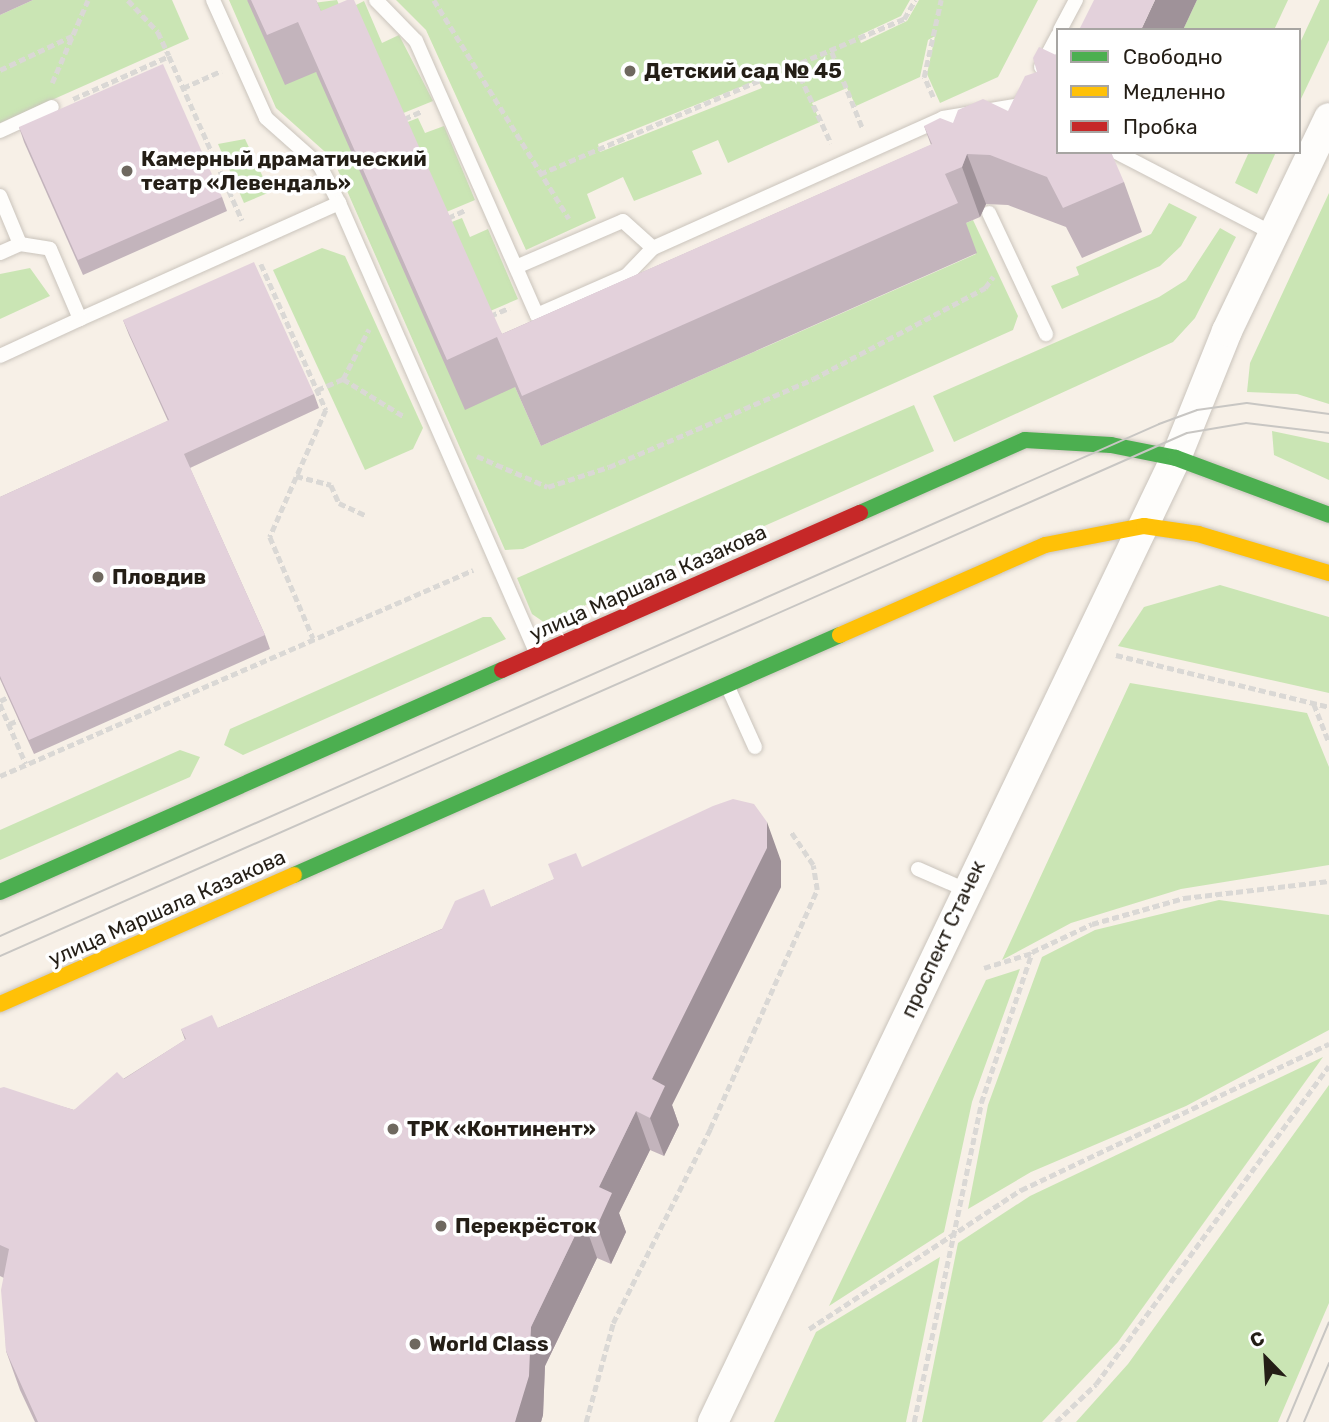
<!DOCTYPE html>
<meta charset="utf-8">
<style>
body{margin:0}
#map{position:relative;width:1329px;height:1422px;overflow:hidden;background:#f7f0e7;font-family:Rubik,sans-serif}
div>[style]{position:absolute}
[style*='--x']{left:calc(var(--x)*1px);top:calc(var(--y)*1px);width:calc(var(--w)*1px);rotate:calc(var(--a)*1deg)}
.green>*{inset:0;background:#cae5b4}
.path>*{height:4.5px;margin-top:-2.25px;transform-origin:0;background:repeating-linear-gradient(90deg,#dad8d5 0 7px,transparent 0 10.5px)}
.roads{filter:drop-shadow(0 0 2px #cac4bc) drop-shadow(0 0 2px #cac4bc)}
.lane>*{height:14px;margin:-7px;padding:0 7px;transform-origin:7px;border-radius:7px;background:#fefdfb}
.street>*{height:30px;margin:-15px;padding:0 15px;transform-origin:15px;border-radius:15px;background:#fefdfb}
.fast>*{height:16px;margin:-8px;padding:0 8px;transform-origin:8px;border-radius:8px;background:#4caf50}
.slow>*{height:16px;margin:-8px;padding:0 8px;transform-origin:8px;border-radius:8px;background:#ffc107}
.jam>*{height:16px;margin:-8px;padding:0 8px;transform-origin:8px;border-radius:8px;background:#c62828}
.tram>*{height:2px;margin:-1px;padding:0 1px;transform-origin:1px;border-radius:1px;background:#c8c6c3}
.wall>*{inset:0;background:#c3b4bc}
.shaded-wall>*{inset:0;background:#9f9299}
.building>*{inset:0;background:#e3d1db}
.dots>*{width:19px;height:19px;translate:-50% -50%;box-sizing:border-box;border:4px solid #fff;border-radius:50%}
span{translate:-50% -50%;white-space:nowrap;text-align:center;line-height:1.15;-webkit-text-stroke:7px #fff;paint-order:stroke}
.poi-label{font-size:21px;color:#241e16;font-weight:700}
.left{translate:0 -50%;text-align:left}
.street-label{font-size:21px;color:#241e16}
.legend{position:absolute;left:1056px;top:28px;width:245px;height:126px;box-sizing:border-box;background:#fff;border:2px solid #a7a5a2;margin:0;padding:9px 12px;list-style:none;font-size:21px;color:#241e16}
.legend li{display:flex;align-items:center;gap:14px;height:35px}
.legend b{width:35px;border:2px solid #a7a5a2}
.north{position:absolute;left:1231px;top:1324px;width:70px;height:70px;-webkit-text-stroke:5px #fff;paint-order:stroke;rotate:336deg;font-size:19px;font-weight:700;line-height:28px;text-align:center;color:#241e16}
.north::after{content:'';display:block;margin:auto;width:24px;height:32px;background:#241e16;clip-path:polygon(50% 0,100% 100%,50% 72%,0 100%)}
</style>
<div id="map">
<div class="green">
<div style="clip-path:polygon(33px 0,172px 0,189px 39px,0 123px,0 15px)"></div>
<div style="clip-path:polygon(229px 0,247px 0,316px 72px,515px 387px,541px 446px,976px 254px,964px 224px,973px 220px,1018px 316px,1013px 330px,523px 549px,505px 550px,333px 159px,276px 108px)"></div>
<div style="clip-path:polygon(337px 0,342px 12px,364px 1px,382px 43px,399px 35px,433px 101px,401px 114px,339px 61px,313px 3px)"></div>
<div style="clip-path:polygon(evenodd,396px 0,910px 0,901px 16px,858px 36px,861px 43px,907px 21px,919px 0,1038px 0,998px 77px,940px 103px,927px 74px,935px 36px,928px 40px,920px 77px,856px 106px,847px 88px,812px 103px,820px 122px,728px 163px,718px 140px,692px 151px,702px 174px,634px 201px,623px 177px,587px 194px,596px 218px,526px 250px,426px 30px,396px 0,758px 80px,762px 88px,600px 152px,598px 144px,758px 80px)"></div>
<div style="clip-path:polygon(1197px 0,1288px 0,1274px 30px,1183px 30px)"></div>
<div style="clip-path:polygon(1320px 0,1329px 0,1329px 40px,1299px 103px,1299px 45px)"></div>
<div style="clip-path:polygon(418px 118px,425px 133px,444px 126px,475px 200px,444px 213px,405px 123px)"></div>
<div style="clip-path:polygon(245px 139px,270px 192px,244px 203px,218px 144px)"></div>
<div style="clip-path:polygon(1249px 152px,1276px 152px,1257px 194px,1235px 183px)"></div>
<div style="clip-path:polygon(1329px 193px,1329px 404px,1297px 394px,1247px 392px,1250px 363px)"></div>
<div style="clip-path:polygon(1169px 203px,1197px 217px,1181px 246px,1160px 266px,1062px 309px,1051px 286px,1079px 275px,1076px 267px,1151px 234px)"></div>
<div style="clip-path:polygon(462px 218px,470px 237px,488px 229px,518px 299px,488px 312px,449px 223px)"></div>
<div style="clip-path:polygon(1220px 228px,1236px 237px,1195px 318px,1173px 342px,954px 442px,933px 396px,1159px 297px,1186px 280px)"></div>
<div style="clip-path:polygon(322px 248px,345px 256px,423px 428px,413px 449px,365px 470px,273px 270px)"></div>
<div style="clip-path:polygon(30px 268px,50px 296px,0 319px,0 274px)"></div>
<div style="clip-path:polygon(914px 405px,934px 451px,545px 623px,532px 614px,517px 578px)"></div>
<div style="clip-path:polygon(1272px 431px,1329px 443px,1329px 480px,1274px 455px)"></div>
<div style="clip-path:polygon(1220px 585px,1329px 617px,1329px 693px,1118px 646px,1144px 607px)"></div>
<div style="clip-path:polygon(483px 617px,491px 617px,506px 639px,243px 755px,224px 745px,230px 729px)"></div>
<div style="clip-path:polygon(1130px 683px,1307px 713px,1329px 767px,1329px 865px,1181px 889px,1071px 923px,1002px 960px)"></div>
<div style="clip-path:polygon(180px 750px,200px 757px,190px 777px,0 860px,0 830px)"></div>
<div style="clip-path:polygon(1219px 900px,1329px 915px,1329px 1030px,1186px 1106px,1031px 1172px,968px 1209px,988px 1105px,1042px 957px,1095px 930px)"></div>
<div style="clip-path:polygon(1020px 969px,972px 1102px,944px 1232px,829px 1306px,986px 980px)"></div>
<div style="clip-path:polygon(1323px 1057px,1118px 1342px,1042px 1422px,922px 1422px,958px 1243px,1030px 1196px)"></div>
<div style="clip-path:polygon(1329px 1085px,1329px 1303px,1278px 1422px,1076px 1422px,1128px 1364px)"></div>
<div style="clip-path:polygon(940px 1257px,906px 1422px,774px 1422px,816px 1332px)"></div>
</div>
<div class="path">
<div style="--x:128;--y:0;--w:44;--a:46.8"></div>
<div style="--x:158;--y:32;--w:26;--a:65"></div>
<div style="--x:434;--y:0;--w:257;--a:58.3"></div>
<div style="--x:832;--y:52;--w:83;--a:68.1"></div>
<div style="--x:796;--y:67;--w:84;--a:65.3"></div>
<div style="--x:0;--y:70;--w:80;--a:-25.3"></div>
<div style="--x:52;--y:83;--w:90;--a:-66.6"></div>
<div style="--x:183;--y:88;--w:42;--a:-24.1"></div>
<div style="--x:933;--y:97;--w:22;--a:-114"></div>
<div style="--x:924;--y:77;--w:79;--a:-77.6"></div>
<div style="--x:73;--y:99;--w:105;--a:-24.1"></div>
<div style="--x:169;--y:56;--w:180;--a:66"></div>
<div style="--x:404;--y:119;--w:20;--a:-24"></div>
<div style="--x:540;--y:174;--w:396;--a:-23.1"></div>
<div style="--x:904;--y:19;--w:22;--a:-60"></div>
<div style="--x:448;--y:218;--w:19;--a:-25"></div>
<div style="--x:261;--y:264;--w:160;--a:66"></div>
<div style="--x:326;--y:410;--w:139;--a:113.8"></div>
<div style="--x:270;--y:537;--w:110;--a:66.9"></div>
<div style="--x:490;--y:316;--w:21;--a:-23"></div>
<div style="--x:343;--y:379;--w:56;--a:-62.5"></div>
<div style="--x:317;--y:390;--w:28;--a:-23"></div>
<div style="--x:343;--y:379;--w:73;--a:31.5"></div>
<div style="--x:477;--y:456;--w:77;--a:23.6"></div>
<div style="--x:548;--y:487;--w:64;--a:-18.2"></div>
<div style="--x:609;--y:467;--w:222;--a:-23.3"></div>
<div style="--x:813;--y:379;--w:195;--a:-27.9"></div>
<div style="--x:985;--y:288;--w:14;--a:-54"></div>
<div style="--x:296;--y:476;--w:36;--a:14"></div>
<div style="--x:331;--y:485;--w:20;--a:66"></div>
<div style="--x:339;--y:503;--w:31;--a:25"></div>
<div style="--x:1116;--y:655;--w:219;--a:13.7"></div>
<div style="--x:0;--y:701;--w:9;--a:-27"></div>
<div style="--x:0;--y:704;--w:65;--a:66.6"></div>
<div style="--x:1314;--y:704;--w:41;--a:68.5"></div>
<div style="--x:9;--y:724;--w:11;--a:-22"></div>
<div style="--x:0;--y:776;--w:516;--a:-23.53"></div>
<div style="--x:984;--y:968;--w:50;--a:-17.4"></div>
<div style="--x:809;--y:1329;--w:254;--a:-33.3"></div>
<div style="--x:1021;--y:1190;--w:341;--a:-25.4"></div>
<div style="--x:586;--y:1422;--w:103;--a:-74.7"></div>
<div style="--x:613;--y:1323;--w:217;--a:-63.4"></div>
<div style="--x:710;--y:1129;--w:262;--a:-65.9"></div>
<div style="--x:817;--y:890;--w:25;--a:-99"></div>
<div style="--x:813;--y:865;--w:40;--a:-124"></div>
<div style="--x:914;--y:1422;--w:326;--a:-78.1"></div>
<div style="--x:981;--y:1103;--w:159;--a:-71.3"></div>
<div style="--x:1032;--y:952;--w:66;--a:-25"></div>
<div style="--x:1092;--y:924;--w:96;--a:-15.8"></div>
<div style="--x:1184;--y:898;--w:146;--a:-6.7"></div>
<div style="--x:1056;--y:1422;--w:55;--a:-43.5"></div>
<div style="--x:1096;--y:1384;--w:394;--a:-53.8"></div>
</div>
<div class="roads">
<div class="lane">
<div style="--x:213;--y:0;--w:129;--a:65.8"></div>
<div style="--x:266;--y:118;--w:72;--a:41.6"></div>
<div style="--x:320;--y:166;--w:42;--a:62.8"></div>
<div style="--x:339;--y:203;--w:493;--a:66.3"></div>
<div style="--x:376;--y:0;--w:57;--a:45.7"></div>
<div style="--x:416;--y:41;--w:300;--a:66.2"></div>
<div style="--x:537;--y:315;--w:97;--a:-23.7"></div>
<div style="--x:626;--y:276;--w:39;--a:-46"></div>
<div style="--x:653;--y:248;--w:318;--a:-24.1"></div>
<div style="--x:943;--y:118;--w:79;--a:-9.5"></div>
<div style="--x:1021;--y:105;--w:8;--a:-67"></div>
<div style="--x:1060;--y:30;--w:34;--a:-62"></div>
<div style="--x:1041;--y:67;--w:36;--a:-62"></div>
<div style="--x:0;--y:131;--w:57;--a:-24.8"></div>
<div style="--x:1116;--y:152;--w:178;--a:27.4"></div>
<div style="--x:0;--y:196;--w:52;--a:67.4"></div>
<div style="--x:989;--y:213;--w:134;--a:64.8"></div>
<div style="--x:0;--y:253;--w:22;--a:-24"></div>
<div style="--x:20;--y:244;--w:30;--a:9"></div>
<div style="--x:50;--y:249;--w:76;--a:66.8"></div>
<div style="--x:80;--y:319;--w:284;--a:-24.1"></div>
<div style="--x:516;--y:267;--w:116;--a:-23.3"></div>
<div style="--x:623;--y:221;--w:40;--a:42"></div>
<div style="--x:0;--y:356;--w:88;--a:-24.8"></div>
<div style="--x:727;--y:685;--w:68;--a:65.7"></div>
<div style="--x:918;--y:869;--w:52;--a:23.6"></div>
</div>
<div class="street">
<div style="--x:713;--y:1422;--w:1069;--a:-64.35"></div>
<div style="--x:1176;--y:458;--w:137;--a:-68.1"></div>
<div style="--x:1227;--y:331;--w:236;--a:-64.4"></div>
</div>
<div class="fast">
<div style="--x:860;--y:513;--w:180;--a:-23.9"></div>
<div style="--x:1025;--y:440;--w:86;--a:3.3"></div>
<div style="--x:1111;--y:445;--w:66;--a:11.3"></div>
<div style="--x:1176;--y:458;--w:163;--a:20.4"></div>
<div style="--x:294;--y:875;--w:596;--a:-23.73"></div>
<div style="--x:0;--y:892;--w:549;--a:-23.86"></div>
</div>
<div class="slow">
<div style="--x:840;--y:635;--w:224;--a:-23.7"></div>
<div style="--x:1045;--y:545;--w:101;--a:-10.9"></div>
<div style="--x:1144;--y:526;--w:55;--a:8.4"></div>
<div style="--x:1198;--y:534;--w:137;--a:16.6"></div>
<div style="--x:0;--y:1004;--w:321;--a:-23.7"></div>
</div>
<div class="jam">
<div style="--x:502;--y:670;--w:391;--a:-23.7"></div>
</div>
</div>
<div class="tram">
<div style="--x:0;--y:936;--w:1267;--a:-23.83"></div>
<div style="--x:1159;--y:424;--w:40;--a:-20.2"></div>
<div style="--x:1197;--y:410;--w:50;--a:-8"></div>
<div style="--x:1247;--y:403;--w:83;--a:7.6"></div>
<div style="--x:0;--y:956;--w:1297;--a:-23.78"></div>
<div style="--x:1187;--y:433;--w:60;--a:-9.6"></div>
<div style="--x:1246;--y:423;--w:84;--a:6.9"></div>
<div style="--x:1287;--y:1422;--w:108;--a:-67.2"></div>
<div style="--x:1304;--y:1422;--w:64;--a:-67"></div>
</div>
<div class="wall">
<div style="clip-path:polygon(0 0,33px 0,0 15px)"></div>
<div style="clip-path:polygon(247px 0,316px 0,321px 11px,502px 334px,931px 145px,924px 126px,1124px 182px,1142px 232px,1082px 258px,1066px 227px,1008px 205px,986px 204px,980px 217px,966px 223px,977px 253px,541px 446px,515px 387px,465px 410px,316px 72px,285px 85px)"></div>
<div style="clip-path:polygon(19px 127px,222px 197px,227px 211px,83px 275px,24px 142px)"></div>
<div style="clip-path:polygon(123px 320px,314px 394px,319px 408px,190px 468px,265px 635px,270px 649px,34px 754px,0 679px,0 497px,168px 421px,129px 335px)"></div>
<div style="clip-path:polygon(781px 861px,781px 887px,672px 1105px,679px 1125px,664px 1156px,650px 1150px,619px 1213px,626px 1232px,611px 1264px,597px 1258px,545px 1366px,543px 1415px,541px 1422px,35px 1422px,20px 1390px,6px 1351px,4px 1278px,0 1276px,0 1088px,74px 1110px,185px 1040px,181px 1029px,218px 1028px,582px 867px)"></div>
</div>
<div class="shaded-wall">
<div style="clip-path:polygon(1155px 0,1197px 0,1183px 30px,1141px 30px)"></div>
<div style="clip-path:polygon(967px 154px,986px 204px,980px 217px,962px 167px)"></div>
<div style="clip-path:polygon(767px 822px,781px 861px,781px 887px,672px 1105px,679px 1125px,664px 1156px,650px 1118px,652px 1079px)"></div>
<div style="clip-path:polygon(636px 1111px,650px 1150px,619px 1213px,626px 1232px,611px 1264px,597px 1226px,599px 1187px)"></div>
<div style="clip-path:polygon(583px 1219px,597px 1258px,545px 1366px,543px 1415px,541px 1422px,515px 1422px,531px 1327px)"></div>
</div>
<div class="building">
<div style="clip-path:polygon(251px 0,316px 0,321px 11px,347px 0,354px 0,502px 334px,932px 144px,924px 126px,940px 118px,953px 123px,958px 110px,983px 99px,1008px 111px,1025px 76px,1037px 72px,1033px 58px,1039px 47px,1058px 56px,1058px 152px,1111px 152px,1124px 182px,1063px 208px,1047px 177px,990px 155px,967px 154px,962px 167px,945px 174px,958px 203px,522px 396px,497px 337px,447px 360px,298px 22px,267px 35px)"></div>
<div style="clip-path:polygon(1094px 0,1155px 0,1141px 30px,1079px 30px)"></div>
<div style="clip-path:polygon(163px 64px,222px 197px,78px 260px,19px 127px)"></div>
<div style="clip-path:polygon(254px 262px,314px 394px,184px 454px,265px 635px,29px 740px,0 676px,0 497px,169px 420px,123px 320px)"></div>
<div style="clip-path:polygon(733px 799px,754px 804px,767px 822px,767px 848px,652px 1079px,665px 1086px,650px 1118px,636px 1111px,599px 1187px,612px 1193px,597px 1226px,583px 1219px,531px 1327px,529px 1376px,515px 1422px,38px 1422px,6px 1351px,1px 1290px,9px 1249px,0 1245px,0 1088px,4px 1087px,74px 1110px,117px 1072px,124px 1079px,186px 1039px,181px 1029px,212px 1015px,218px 1028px,442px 929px,455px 901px,484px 889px,491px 907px,554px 879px,548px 864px,576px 853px,582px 867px,713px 806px)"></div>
</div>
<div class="dots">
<div style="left:630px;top:71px;background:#6e685f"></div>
<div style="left:127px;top:171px;background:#6e685f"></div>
<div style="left:98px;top:577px;background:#6e685f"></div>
<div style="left:393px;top:1129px;background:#6e685f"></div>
<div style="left:441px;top:1226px;background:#6e685f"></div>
<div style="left:415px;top:1344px;background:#6e685f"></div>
</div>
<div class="poi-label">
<span class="left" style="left:644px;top:71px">Детский сад № 45</span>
<span class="left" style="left:141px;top:171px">Камерный драматический<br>театр «Левендаль»</span>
<span class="left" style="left:112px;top:577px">Пловдив</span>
<span class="left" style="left:407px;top:1129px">ТРК «Континент»</span>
<span class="left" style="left:455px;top:1226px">Перекрёсток</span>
<span class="left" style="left:429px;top:1344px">World Class</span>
</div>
<div class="street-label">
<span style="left:648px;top:583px;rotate:-24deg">улица Маршала Казакова</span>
<span style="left:167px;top:908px;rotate:-24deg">улица Маршала Казакова</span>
<span style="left:943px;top:939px;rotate:-65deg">проспект Стачек</span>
</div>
<ul class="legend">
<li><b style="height:9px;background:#4caf50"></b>Свободно</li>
<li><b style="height:9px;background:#ffc107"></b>Медленно</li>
<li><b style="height:9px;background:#c62828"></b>Пробка</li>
</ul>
<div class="north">С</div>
</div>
